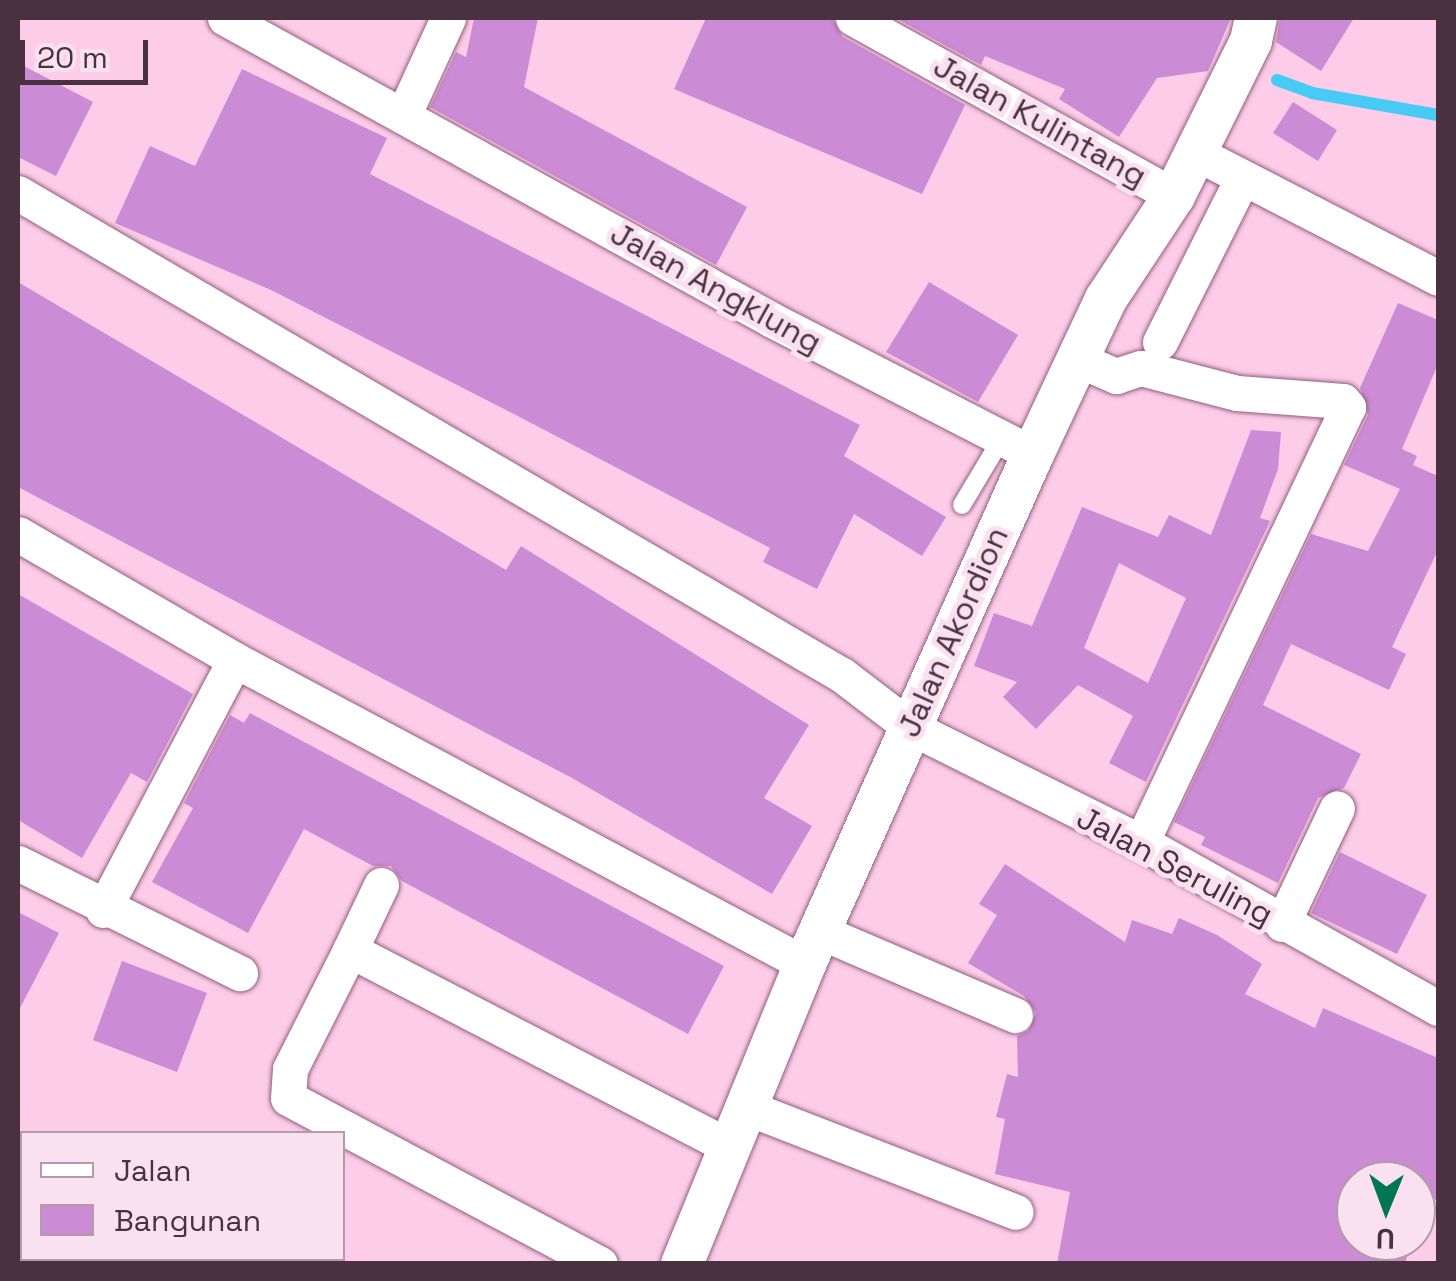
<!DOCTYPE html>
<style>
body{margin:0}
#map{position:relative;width:1456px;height:1281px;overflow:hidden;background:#fccce8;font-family:"Space Grotesk",sans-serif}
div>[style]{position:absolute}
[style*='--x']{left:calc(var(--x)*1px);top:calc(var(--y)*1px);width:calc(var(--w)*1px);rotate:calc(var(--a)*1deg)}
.stream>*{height:12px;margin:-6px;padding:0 6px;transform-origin:6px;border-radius:6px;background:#47cbf4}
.building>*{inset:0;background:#cc8bd5}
.roads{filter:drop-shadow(0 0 2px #935e7f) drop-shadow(0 0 2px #935e7f)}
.service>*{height:18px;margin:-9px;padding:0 9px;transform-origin:9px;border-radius:9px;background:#fff}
.minor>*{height:35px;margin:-17.5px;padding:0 17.5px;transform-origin:17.5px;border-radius:17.5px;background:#fff}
.tertiary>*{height:42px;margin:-21px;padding:0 21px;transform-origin:21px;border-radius:21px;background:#fff}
span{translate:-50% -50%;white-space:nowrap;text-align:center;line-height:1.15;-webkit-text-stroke:10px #fae1ef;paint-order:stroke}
.street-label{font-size:32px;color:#49313f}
.frame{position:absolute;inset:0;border:20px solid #49313f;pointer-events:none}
.legend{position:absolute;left:20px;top:1131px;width:325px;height:130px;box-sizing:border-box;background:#fae1ef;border:2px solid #b39ba9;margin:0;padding:12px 18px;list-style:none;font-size:30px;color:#49313f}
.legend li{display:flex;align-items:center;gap:20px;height:50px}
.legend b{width:50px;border:2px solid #b39ba9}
.north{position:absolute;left:1336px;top:1161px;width:100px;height:100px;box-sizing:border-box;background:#fae1ef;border:2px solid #b39ba9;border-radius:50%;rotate:181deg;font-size:28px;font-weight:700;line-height:40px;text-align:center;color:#49313f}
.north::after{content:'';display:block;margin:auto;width:35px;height:45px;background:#027650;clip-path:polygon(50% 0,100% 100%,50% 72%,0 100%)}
.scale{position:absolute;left:20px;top:40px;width:128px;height:45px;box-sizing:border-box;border:5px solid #49313f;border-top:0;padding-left:12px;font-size:30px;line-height:35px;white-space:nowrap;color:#49313f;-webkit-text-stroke:8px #fae1ef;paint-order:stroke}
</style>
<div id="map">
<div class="stream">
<div style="--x:1277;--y:80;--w:37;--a:20"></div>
<div style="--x:1312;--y:93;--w:128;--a:9.9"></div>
</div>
<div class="building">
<div style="clip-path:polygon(474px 18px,538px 18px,524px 87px,747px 207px,716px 265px,430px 107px,456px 52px,466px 57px)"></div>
<div style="clip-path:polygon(706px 18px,832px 18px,843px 37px,965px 105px,922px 194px,674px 89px)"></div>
<div style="clip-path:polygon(896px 18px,1231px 18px,1208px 71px,1157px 78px,1119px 137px,1059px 99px,1065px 89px,985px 56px,981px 65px)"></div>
<div style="clip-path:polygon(1280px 18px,1354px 18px,1321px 71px,1276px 42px)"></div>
<div style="clip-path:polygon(18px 63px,93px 102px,56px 176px,18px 157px)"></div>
<div style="clip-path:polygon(242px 69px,387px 138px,370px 174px,860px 425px,844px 456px,946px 517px,922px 556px,854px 514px,817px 589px,763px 562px,770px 548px,512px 413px,271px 290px,115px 223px,150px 146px,195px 166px)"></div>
<div style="clip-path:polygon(1293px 102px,1337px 130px,1318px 161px,1273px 133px)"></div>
<div style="clip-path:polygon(18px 282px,506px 570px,521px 546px,809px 725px,764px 798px,812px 826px,772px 894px,572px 778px,18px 487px)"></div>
<div style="clip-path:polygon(929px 282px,1018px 335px,978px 402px,886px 352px)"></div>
<div style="clip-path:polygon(1398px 303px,1438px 320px,1438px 364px,1402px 449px,1417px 456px,1413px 465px,1438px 476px,1438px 550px,1392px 647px,1406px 654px,1389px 690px,1291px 644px,1263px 705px,1361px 754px,1344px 788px,1318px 798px,1278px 883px,1201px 845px,1205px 837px,1174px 822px,1311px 534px,1368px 551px,1400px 489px,1344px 465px,1368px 415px,1360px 388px)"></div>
<div style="clip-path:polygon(evenodd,1251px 430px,1281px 432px,1278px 469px,1260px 518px,1270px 521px,1146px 782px,1109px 763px,1133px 716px,1078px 685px,1036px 729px,1003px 697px,1017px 682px,974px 666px,994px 613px,1032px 626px,1082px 507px,1158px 537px,1169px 515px,1211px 535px,1251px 430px,1119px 563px,1186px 598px,1148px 683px,1084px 648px,1119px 563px)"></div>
<div style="clip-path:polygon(18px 594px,193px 694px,147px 782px,131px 773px,82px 858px,18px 820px)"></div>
<div style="clip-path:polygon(250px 713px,724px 966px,688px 1034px,402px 881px,391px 866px,373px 866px,304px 829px,248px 933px,152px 882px,193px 808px,184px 803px,230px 715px,244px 723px)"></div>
<div style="clip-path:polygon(1340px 852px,1427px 895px,1397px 954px,1311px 913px)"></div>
<div style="clip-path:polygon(1005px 864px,1125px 942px,1132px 920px,1172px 934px,1179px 918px,1217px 935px,1262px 964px,1245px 994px,1315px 1028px,1323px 1008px,1438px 1058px,1438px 1201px,1423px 1195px,1416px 1222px,1416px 1181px,1356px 1181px,1356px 1241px,1411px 1241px,1405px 1264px,1057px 1264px,1070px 1192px,995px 1174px,1005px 1119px,996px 1117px,1007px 1074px,1018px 1077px,1017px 1036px,1028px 1031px,1036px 1013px,1024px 996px,968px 963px,997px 915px,979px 904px)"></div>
<div style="clip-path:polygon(18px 912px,59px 933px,18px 1012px)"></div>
<div style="clip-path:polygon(122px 961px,207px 993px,177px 1072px,93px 1040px)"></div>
</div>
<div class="roads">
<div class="service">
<div style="--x:962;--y:505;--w:78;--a:-59.2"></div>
</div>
<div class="minor">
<div style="--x:225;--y:18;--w:625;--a:28.9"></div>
<div style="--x:772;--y:320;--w:293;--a:27.2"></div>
<div style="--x:853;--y:18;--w:367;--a:29"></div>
<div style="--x:403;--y:116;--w:108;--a:-65.3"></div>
<div style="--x:1196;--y:153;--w:272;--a:27.3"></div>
<div style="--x:18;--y:193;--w:955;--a:30.33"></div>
<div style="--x:842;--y:675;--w:86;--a:37.4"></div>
<div style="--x:910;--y:727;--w:258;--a:26.5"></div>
<div style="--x:1141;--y:842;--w:340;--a:29.2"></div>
<div style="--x:1160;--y:342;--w:180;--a:-63.3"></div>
<div style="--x:1077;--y:359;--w:43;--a:23.6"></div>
<div style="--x:1116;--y:376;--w:26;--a:-18"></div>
<div style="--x:1141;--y:368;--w:99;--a:14.6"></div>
<div style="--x:1237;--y:393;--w:106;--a:4.3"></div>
<div style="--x:1343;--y:401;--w:8;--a:50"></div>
<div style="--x:1348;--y:407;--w:482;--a:115.4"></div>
<div style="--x:18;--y:534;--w:251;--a:30.1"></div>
<div style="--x:235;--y:660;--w:646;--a:28.07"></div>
<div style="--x:18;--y:863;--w:248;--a:26.4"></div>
<div style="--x:103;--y:910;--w:283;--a:-62.2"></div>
<div style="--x:1282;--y:924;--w:128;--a:-64.6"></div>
<div style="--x:821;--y:932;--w:211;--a:23.2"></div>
<div style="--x:350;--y:950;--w:72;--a:-64.5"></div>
<div style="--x:748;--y:1108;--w:287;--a:21.2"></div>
<div style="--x:600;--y:1264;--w:353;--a:-152"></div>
<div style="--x:288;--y:1098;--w:29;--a:-86"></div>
<div style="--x:290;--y:1069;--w:133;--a:-63.2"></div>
<div style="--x:350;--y:950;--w:430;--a:27.4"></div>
</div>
<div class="tertiary">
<div style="--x:682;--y:1264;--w:324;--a:-67.7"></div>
<div style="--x:805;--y:964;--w:559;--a:-65.91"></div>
<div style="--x:1033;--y:454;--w:171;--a:-64.8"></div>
<div style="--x:1106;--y:299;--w:123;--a:-56.6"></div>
<div style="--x:1174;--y:196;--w:173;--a:-63.6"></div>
<div style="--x:1251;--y:41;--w:24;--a:-78"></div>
</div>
</div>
<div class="street-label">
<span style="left:1040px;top:121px;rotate:29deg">Jalan Kulintang</span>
<span style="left:716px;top:288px;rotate:29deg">Jalan Angklung</span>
<span style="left:953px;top:632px;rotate:-66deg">Jalan Akordion</span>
<span style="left:1175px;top:866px;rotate:28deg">Jalan Seruling</span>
</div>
<div class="frame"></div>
<ul class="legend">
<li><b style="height:12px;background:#fff"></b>Jalan</li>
<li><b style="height:28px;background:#cc8bd5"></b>Bangunan</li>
</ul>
<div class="north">U</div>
<div class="scale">20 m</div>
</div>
